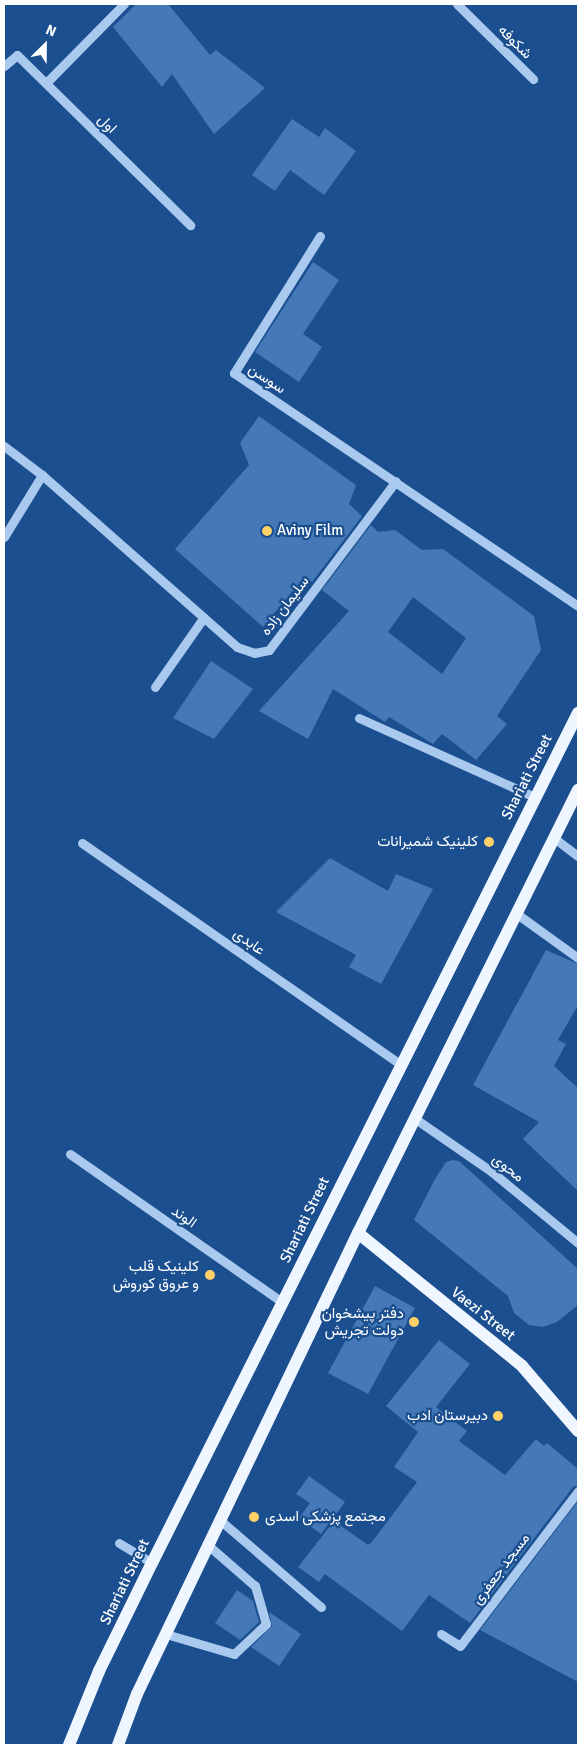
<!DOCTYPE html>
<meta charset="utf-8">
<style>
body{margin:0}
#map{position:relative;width:582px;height:1749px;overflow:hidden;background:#1b4f8f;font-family:Signika,Vazirmatn,sans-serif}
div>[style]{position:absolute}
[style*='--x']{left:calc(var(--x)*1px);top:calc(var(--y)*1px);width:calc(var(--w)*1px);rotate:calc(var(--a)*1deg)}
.building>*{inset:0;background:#4478b7}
.minor>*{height:9px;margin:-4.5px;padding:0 4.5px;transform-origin:4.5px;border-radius:4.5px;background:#a9c9ee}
.major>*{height:12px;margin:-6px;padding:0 6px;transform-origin:6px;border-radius:6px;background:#f0f6ff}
.dots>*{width:14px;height:14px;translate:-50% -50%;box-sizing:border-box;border:2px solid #1b4f8f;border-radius:50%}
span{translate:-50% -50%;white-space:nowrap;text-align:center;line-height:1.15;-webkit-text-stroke:4.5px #1b4f8f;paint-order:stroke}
.street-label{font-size:15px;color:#fff}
.poi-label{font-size:15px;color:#fff}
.left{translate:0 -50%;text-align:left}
.right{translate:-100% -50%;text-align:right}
.frame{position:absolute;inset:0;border:5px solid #fff;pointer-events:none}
.north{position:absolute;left:20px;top:20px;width:50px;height:50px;-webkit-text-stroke:4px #1b4f8f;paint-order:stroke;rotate:23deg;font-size:14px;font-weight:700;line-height:20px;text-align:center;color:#fff}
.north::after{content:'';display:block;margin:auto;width:18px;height:22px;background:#fff;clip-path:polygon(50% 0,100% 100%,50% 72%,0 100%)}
</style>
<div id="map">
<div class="building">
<div style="clip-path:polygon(136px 4px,168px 4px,210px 55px,216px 50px,265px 88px,214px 134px,172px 74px,162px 87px,113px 27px)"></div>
<div style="clip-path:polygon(292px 119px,319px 137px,325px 128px,356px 151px,324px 195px,290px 170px,275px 191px,252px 175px)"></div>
<div style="clip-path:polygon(313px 262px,339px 280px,303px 334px,322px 347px,299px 382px,255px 352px)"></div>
<div style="clip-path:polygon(259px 416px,356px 485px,349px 504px,362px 516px,312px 582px,305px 576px,263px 627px,175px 549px,249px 465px,240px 443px)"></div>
<div style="clip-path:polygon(evenodd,371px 525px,378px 532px,395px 530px,422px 550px,443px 549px,534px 616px,541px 650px,497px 716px,507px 724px,476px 760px,442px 734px,433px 744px,389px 717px,385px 722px,333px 689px,308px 739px,259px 711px,349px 611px,322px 590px,371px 525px,413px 597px,466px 638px,442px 674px,388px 632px,413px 597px)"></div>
<div style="clip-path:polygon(211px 661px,253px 689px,214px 739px,173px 718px)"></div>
<div style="clip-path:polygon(330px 858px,388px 891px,396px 874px,433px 889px,381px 984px,349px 967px,356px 955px,276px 912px)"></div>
<div style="clip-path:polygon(546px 950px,578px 964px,578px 1005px,558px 1040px,566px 1044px,554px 1066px,578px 1088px,578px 1191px,523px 1139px,539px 1122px,473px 1085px)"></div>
<div style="clip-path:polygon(453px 1160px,459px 1161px,578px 1269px,578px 1305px,557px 1322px,543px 1327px,529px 1325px,514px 1313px,508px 1296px,414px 1220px,435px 1179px,446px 1162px)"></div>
<div style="clip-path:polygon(375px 1286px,415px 1308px,368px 1394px,328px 1373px)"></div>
<div style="clip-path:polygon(439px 1340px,470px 1364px,436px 1407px,467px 1431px,459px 1441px,505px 1475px,536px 1439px,544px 1446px,547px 1443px,578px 1469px,578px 1485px,573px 1487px,470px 1623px,429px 1595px,402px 1631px,325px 1574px,319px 1582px,298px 1567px,334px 1521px,368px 1545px,372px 1542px,417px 1482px,394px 1467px,418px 1432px,386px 1406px)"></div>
<div style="clip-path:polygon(309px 1476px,345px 1502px,321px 1534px,299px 1518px,310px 1503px,296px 1494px)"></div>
<div style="clip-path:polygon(578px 1501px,578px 1682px,480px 1630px)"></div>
<div style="clip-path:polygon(237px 1590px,253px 1601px,259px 1622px,240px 1640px,215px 1623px)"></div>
<div style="clip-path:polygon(269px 1612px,301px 1634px,279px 1666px,251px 1647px,272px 1626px)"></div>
</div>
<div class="minor">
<div style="--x:457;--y:4;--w:107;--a:44.6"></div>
<div style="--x:4;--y:66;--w:17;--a:-40"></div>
<div style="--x:17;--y:55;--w:243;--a:44.5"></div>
<div style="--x:46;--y:83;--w:111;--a:-45.4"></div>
<div style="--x:320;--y:236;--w:162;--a:122.1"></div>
<div style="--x:234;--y:373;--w:415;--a:34.1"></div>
<div style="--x:4;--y:446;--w:48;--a:37.3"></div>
<div style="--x:42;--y:475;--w:260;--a:41.4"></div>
<div style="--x:237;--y:647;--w:18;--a:19"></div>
<div style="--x:254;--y:653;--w:15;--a:-11"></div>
<div style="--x:269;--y:650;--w:211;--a:-53.1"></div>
<div style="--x:4;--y:537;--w:73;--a:-58.5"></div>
<div style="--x:155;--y:687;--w:85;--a:-55"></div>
<div style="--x:359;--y:718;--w:193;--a:24.2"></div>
<div style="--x:554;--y:838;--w:30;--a:37"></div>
<div style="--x:82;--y:843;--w:387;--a:34.8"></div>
<div style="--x:517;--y:914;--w:75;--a:35.8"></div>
<div style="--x:417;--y:1120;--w:91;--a:34.7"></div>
<div style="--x:492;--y:1172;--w:112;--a:39.5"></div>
<div style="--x:70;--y:1154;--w:259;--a:34.9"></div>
<div style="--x:221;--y:1521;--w:132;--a:40.7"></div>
<div style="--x:119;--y:1543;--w:39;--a:31"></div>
<div style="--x:166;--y:1634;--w:71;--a:16.4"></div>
<div style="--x:234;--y:1654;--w:44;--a:-43.2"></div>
<div style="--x:266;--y:1624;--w:40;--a:-106"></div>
<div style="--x:255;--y:1586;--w:61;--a:-139"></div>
<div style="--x:441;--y:1634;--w:22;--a:32"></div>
<div style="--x:460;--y:1646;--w:195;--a:-52.7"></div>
</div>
<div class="major">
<div style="--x:358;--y:1233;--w:211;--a:39"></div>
<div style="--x:522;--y:1366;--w:86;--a:49.3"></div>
<div style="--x:69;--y:1745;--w:80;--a:-67.9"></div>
<div style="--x:99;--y:1671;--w:120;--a:-63.9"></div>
<div style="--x:152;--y:1563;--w:951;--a:-63.38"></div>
<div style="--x:118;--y:1745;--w:54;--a:-69.6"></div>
<div style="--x:137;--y:1694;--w:511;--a:-64.39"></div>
<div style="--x:358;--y:1233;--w:495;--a:-63.6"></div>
</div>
<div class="dots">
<div style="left:267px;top:531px;background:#ffd166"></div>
<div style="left:489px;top:842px;background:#ffd166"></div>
<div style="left:210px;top:1275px;background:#ffd166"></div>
<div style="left:414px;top:1322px;background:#ffd166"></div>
<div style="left:498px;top:1416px;background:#ffd166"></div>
<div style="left:254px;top:1517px;background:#ffd166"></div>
</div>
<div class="street-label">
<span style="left:515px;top:42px;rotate:45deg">شکوفه</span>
<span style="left:107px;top:124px;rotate:45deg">اول</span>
<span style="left:267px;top:379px;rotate:34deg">سوسن</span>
<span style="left:285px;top:606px;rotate:-53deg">سلیمان زاده</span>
<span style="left:527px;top:777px;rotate:-63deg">Shariati Street</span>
<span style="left:249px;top:942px;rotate:35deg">عابدی</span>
<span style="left:508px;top:1168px;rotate:38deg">محوی</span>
<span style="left:184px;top:1217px;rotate:35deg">الوند</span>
<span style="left:305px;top:1220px;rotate:-64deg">Shariati Street</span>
<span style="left:483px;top:1314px;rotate:38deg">Vaezi Street</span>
<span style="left:501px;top:1569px;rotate:-53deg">مسجد جعفری</span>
<span style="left:125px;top:1582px;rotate:-64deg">Shariati Street</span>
</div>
<div class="poi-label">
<span class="left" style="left:277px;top:531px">Aviny Film</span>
<span class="right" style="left:478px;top:842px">کلینیک شمیرانات</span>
<span class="right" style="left:199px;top:1275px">کلینیک قلب<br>و عروق کوروش</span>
<span class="right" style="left:404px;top:1322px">دفتر پیشخوان<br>دولت تجریش</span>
<span class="right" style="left:488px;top:1416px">دبیرستان ادب</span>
<span class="left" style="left:265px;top:1517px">مجتمع پزشکی اسدی</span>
</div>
<div class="frame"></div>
<div class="north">N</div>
</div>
